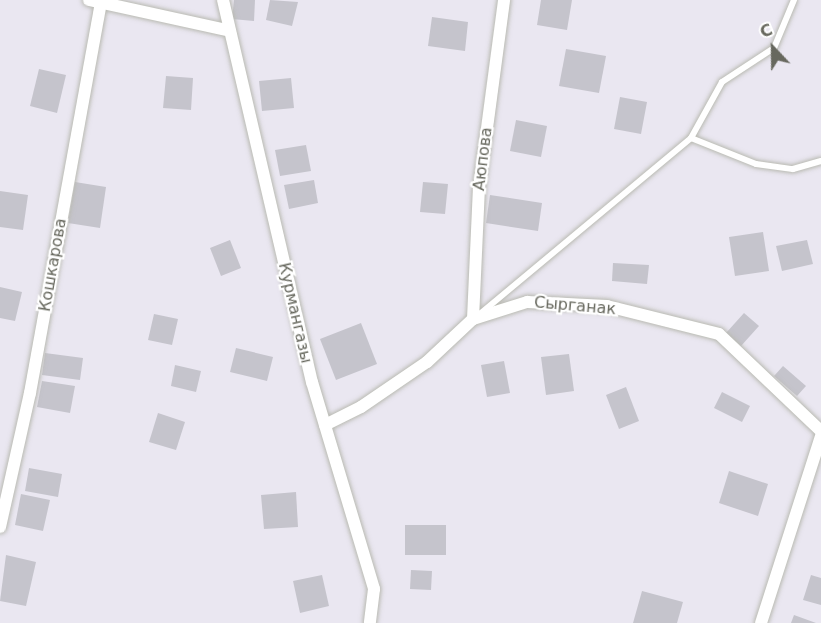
<!DOCTYPE html>
<meta charset="utf-8">
<style>
body{margin:0}
#map{position:relative;width:821px;height:623px;overflow:hidden;background:#eae7f1;font-family:"DejaVu Sans",sans-serif}
div>[style]{position:absolute}
[style*='--x']{left:calc(var(--x)*1px);top:calc(var(--y)*1px);width:calc(var(--w)*1px);rotate:calc(var(--a)*1deg)}
.building>*{inset:0;background:#c5c4cc}
.roads{filter:drop-shadow(0 0 2px #b9bab2) drop-shadow(0 0 2px #b9bab2)}
.lane>*{height:6px;margin:-3px;padding:0 3px;transform-origin:3px;border-radius:3px;background:#fff}
.street>*{height:12px;margin:-6px;padding:0 6px;transform-origin:6px;border-radius:6px;background:#fff}
span{translate:-50% -50%;white-space:nowrap;text-align:center;line-height:1.15;-webkit-text-stroke:4.5px #fff;paint-order:stroke}
.street-label{font-size:16px;color:#67685e}
.north{position:absolute;left:743px;top:18px;width:60px;height:60px;-webkit-text-stroke:4px #fff;paint-order:stroke;rotate:338deg;font-size:16px;font-weight:700;line-height:24px;text-align:center;color:#67685e}
.north::after{content:'';display:block;margin:auto;width:21px;height:27px;background:#67685e;clip-path:polygon(50% 0,100% 100%,50% 72%,0 100%)}
</style>
<div id="map">
<div class="building">
<div style="clip-path:polygon(234px 0,255px 0,254px 21px,232px 19px)"></div>
<div style="clip-path:polygon(270px 0,298px 2px,292px 26px,266px 20px)"></div>
<div style="clip-path:polygon(541px 0,572px 0,567px 30px,537px 25px)"></div>
<div style="clip-path:polygon(432px 17px,468px 22px,465px 51px,428px 46px)"></div>
<div style="clip-path:polygon(566px 49px,606px 56px,599px 93px,559px 86px)"></div>
<div style="clip-path:polygon(39px 69px,66px 75px,57px 113px,30px 106px)"></div>
<div style="clip-path:polygon(166px 76px,193px 78px,191px 110px,163px 108px)"></div>
<div style="clip-path:polygon(291px 78px,294px 108px,262px 111px,259px 81px)"></div>
<div style="clip-path:polygon(620px 97px,647px 102px,641px 134px,614px 129px)"></div>
<div style="clip-path:polygon(516px 120px,547px 126px,541px 157px,510px 151px)"></div>
<div style="clip-path:polygon(306px 145px,311px 171px,280px 176px,275px 150px)"></div>
<div style="clip-path:polygon(314px 180px,318px 203px,289px 209px,284px 185px)"></div>
<div style="clip-path:polygon(75px 182px,106px 187px,100px 228px,68px 223px)"></div>
<div style="clip-path:polygon(423px 182px,448px 184px,445px 214px,420px 212px)"></div>
<div style="clip-path:polygon(0 191px,28px 195px,23px 230px,0 227px)"></div>
<div style="clip-path:polygon(490px 195px,542px 203px,538px 231px,486px 223px)"></div>
<div style="clip-path:polygon(763px 232px,769px 271px,735px 276px,729px 237px)"></div>
<div style="clip-path:polygon(230px 240px,241px 268px,221px 276px,210px 248px)"></div>
<div style="clip-path:polygon(807px 240px,813px 264px,782px 271px,776px 246px)"></div>
<div style="clip-path:polygon(613px 263px,649px 265px,647px 284px,612px 281px)"></div>
<div style="clip-path:polygon(0 287px,22px 292px,15px 321px,0 318px)"></div>
<div style="clip-path:polygon(744px 313px,759px 326px,741px 346px,726px 333px)"></div>
<div style="clip-path:polygon(154px 314px,178px 319px,172px 345px,148px 340px)"></div>
<div style="clip-path:polygon(361px 323px,377px 364px,336px 380px,320px 339px)"></div>
<div style="clip-path:polygon(236px 348px,273px 357px,267px 381px,230px 372px)"></div>
<div style="clip-path:polygon(45px 353px,83px 358px,80px 380px,42px 375px)"></div>
<div style="clip-path:polygon(569px 354px,574px 391px,546px 395px,541px 357px)"></div>
<div style="clip-path:polygon(504px 361px,510px 393px,487px 397px,481px 365px)"></div>
<div style="clip-path:polygon(175px 365px,201px 371px,196px 392px,171px 386px)"></div>
<div style="clip-path:polygon(783px 366px,806px 386px,797px 396px,774px 376px)"></div>
<div style="clip-path:polygon(42px 381px,75px 386px,70px 413px,37px 407px)"></div>
<div style="clip-path:polygon(626px 387px,639px 421px,619px 429px,606px 395px)"></div>
<div style="clip-path:polygon(722px 392px,750px 406px,742px 422px,714px 408px)"></div>
<div style="clip-path:polygon(158px 413px,185px 422px,176px 450px,149px 442px)"></div>
<div style="clip-path:polygon(29px 468px,62px 474px,58px 497px,25px 491px)"></div>
<div style="clip-path:polygon(729px 471px,768px 484px,758px 516px,719px 503px)"></div>
<div style="clip-path:polygon(296px 492px,298px 527px,264px 529px,261px 495px)"></div>
<div style="clip-path:polygon(21px 494px,50px 500px,43px 531px,15px 525px)"></div>
<div style="clip-path:polygon(405px 525px,446px 525px,446px 555px,405px 555px)"></div>
<div style="clip-path:polygon(6px 555px,36px 562px,26px 606px,0 601px)"></div>
<div style="clip-path:polygon(411px 570px,432px 571px,431px 590px,410px 589px)"></div>
<div style="clip-path:polygon(322px 575px,329px 606px,300px 613px,293px 581px)"></div>
<div style="clip-path:polygon(811px 575px,821px 578px,821px 605px,803px 600px)"></div>
<div style="clip-path:polygon(642px 591px,683px 602px,677px 623px,633px 623px)"></div>
<div style="clip-path:polygon(794px 615px,816px 623px,791px 623px)"></div>
</div>
<div class="roads">
<div class="lane">
<div style="--x:691;--y:138;--w:70;--a:21.8"></div>
<div style="--x:756;--y:164;--w:37;--a:8"></div>
<div style="--x:793;--y:169;--w:29;--a:-16"></div>
<div style="--x:481;--y:313;--w:273;--a:-39.8"></div>
<div style="--x:691;--y:138;--w:64;--a:-61"></div>
<div style="--x:722;--y:82;--w:62;--a:-33.2"></div>
<div style="--x:774;--y:48;--w:52;--a:-67.4"></div>
</div>
<div class="street">
<div style="--x:89;--y:0;--w:141;--a:12.3"></div>
<div style="--x:223;--y:0;--w:392;--a:76.9"></div>
<div style="--x:312;--y:382;--w:216;--a:73.3"></div>
<div style="--x:374;--y:589;--w:34;--a:97"></div>
<div style="--x:473;--y:319;--w:131;--a:-87.4"></div>
<div style="--x:479;--y:188;--w:190;--a:-82.4"></div>
<div style="--x:325;--y:425;--w:40;--a:-26.6"></div>
<div style="--x:361;--y:407;--w:80;--a:-34.3"></div>
<div style="--x:427;--y:362;--w:63;--a:-43.1"></div>
<div style="--x:473;--y:319;--w:57;--a:-17.5"></div>
<div style="--x:527;--y:302;--w:80;--a:2.9"></div>
<div style="--x:607;--y:306;--w:115;--a:14"></div>
<div style="--x:719;--y:334;--w:141;--a:43.6"></div>
<div style="--x:0;--y:527;--w:137;--a:-77.4"></div>
<div style="--x:30;--y:393;--w:397;--a:-79.7"></div>
<div style="--x:761;--y:623;--w:196;--a:-72.2"></div>
</div>
</div>
<div class="street-label">
<span style="left:483px;top:159px;rotate:-83deg">Аюпова</span>
<span style="left:53px;top:265px;rotate:-80deg">Кошкарова</span>
<span style="left:575px;top:306px;rotate:5deg">Сырганак</span>
<span style="left:295px;top:313px;rotate:77deg">Курмангазы</span>
</div>
<div class="north">С</div>
</div>
